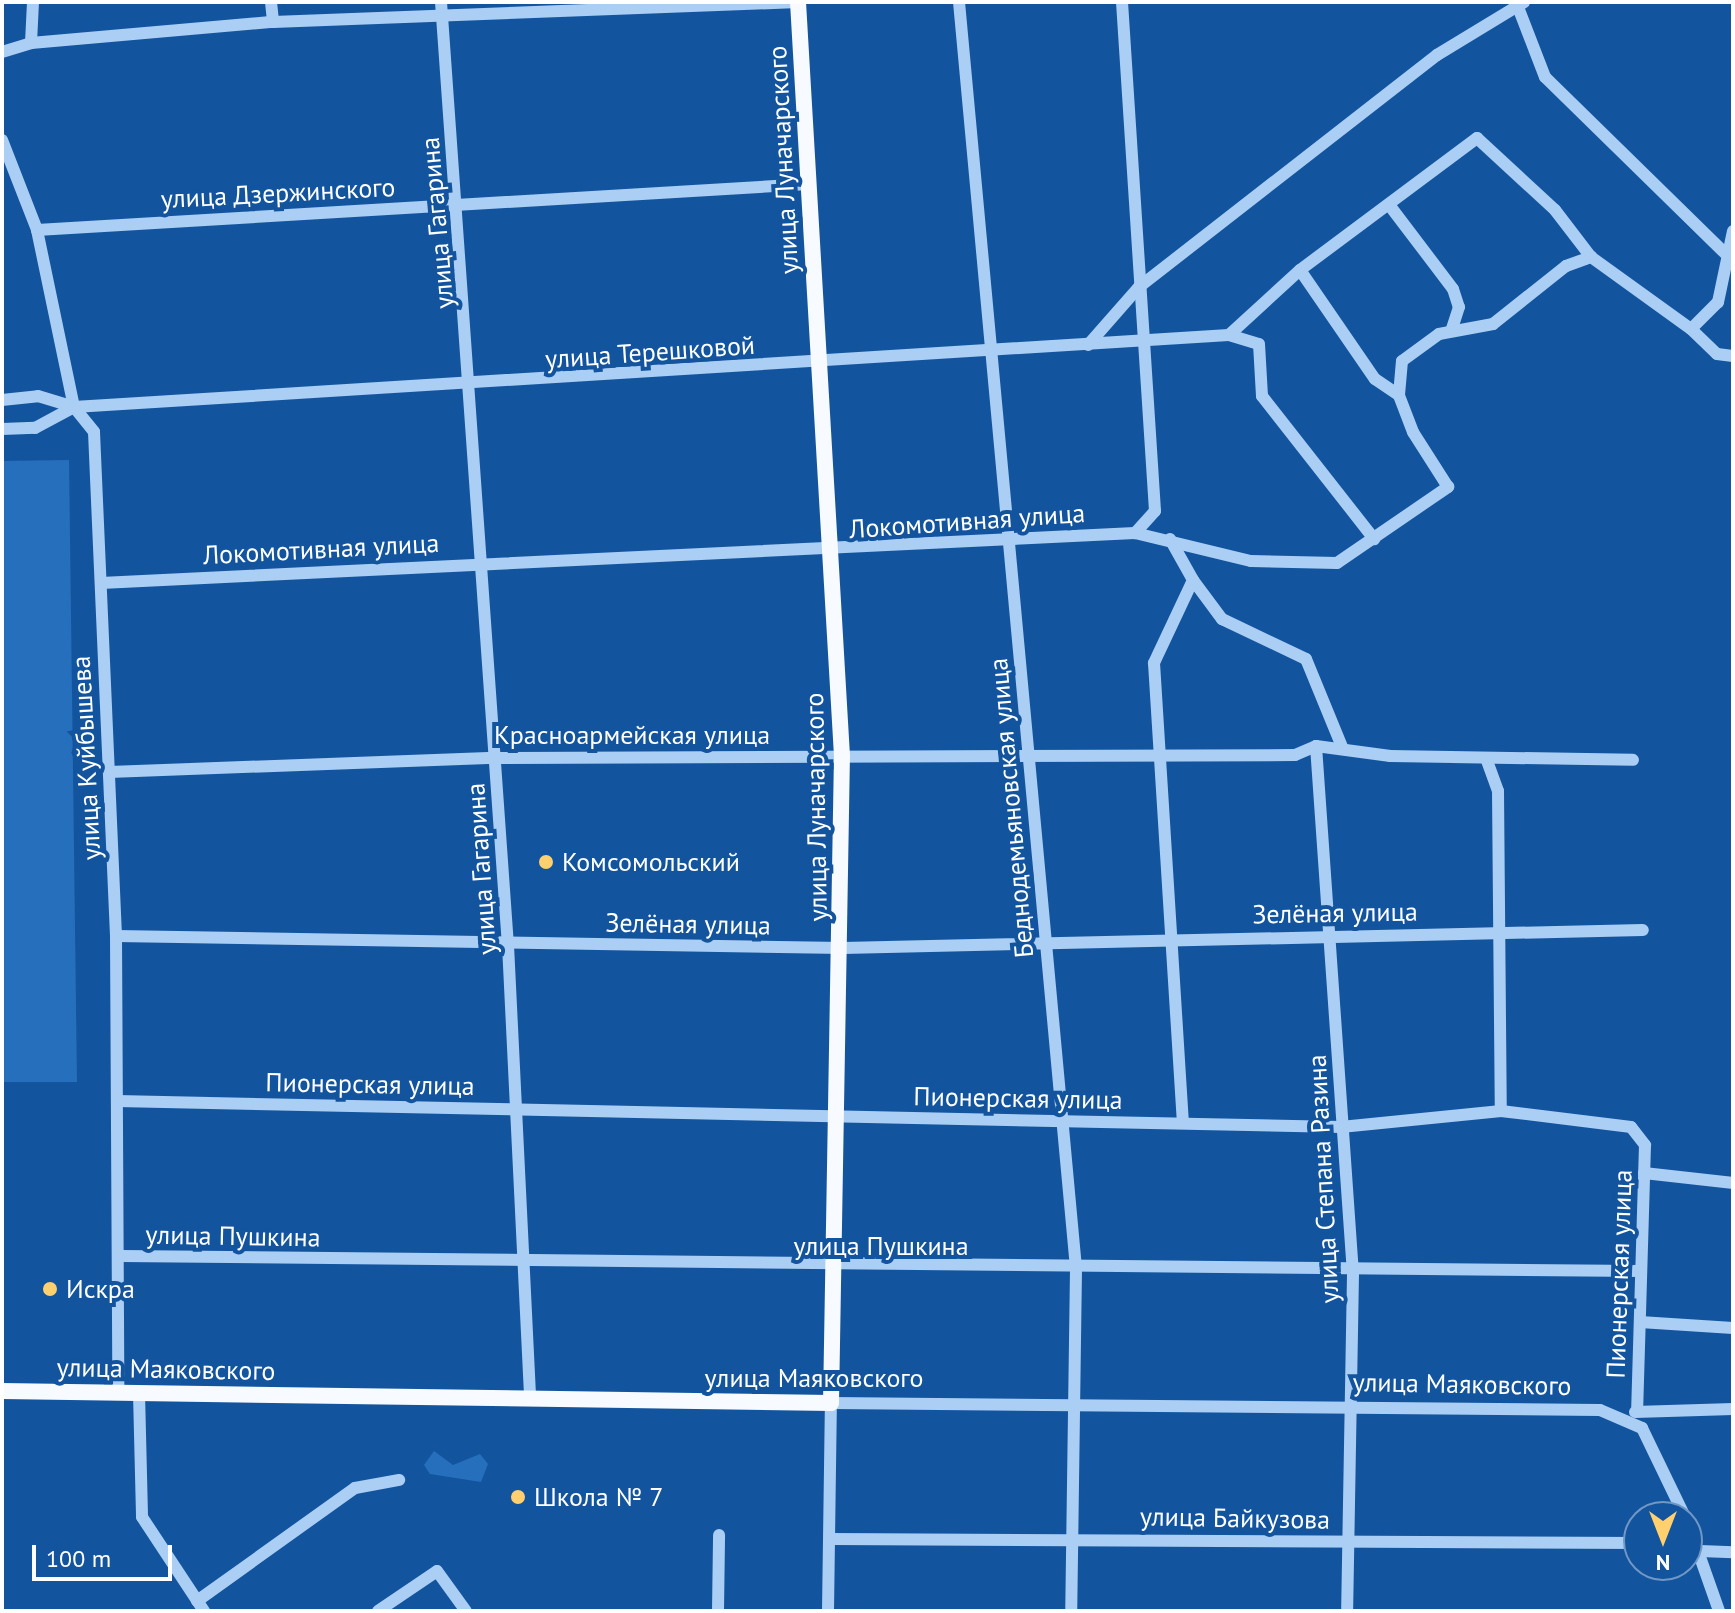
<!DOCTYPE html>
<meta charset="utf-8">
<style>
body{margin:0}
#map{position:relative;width:1735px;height:1613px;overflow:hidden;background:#13549e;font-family:"PT Sans",sans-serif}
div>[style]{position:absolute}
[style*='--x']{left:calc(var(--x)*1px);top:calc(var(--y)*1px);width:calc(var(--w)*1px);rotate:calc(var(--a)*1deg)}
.green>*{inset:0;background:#266fbc}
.minor>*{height:12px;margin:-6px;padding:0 6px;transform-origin:6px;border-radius:6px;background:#aacef4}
.major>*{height:16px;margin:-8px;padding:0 8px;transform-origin:8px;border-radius:8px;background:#f7faff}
.dots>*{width:22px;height:22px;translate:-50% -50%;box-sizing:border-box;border:4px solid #13549e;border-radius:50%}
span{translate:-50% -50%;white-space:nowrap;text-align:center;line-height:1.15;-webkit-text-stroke:8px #13549e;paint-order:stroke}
.street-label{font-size:26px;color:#fff}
.poi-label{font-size:26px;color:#fff}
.left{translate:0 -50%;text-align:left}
.frame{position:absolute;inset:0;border:4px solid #fff;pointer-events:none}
.north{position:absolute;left:1623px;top:1501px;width:80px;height:80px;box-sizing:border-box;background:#13549e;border:2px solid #7198c5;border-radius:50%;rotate:180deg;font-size:22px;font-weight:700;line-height:32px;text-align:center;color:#fff}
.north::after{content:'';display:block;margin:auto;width:28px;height:36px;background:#ffd06d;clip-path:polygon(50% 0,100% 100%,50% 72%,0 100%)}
.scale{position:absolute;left:32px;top:1545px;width:140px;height:36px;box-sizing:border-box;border:4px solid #fff;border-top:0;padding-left:10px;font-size:24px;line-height:28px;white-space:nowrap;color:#fff;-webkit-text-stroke:6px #13549e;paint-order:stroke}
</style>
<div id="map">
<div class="green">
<div style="clip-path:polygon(69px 460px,77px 1082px,2px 1082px,2px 461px)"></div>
<div style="clip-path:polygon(434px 1451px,453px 1465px,480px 1454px,488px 1464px,481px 1482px,430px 1474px,424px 1465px)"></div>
</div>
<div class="minor">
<div style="--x:271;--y:2;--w:20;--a:84"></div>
<div style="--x:441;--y:2;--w:945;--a:85.94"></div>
<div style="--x:508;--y:945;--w:455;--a:87.2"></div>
<div style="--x:959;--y:2;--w:1272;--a:84.72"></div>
<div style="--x:1076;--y:1269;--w:342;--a:90.8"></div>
<div style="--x:1122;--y:2;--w:510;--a:86.29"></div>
<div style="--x:1155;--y:511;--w:30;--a:132"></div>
<div style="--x:1518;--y:7;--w:75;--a:68.9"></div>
<div style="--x:1545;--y:77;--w:252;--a:44.4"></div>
<div style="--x:31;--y:43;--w:41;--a:-87.2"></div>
<div style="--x:2;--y:52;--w:30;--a:-17"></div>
<div style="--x:31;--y:43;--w:243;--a:-5"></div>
<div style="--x:273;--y:22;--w:525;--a:-2.18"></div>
<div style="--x:2;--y:140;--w:97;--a:68.7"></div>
<div style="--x:37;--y:230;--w:181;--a:78.2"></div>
<div style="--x:74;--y:407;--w:32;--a:51"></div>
<div style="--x:94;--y:432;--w:504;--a:87.5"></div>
<div style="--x:116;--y:936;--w:457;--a:89.7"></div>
<div style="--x:1390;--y:206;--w:104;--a:52.8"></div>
<div style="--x:1453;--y:289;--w:19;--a:72"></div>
<div style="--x:1459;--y:307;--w:25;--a:108"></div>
<div style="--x:37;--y:230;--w:773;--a:-3.41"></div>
<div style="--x:1733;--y:231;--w:73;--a:101.9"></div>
<div style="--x:1718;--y:302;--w:38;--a:135"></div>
<div style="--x:1691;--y:329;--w:36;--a:44"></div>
<div style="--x:1717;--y:354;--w:16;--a:7"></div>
<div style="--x:1300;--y:270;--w:221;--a:-36.7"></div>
<div style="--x:1477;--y:138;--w:106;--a:42.7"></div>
<div style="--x:1555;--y:210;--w:59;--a:52.5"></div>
<div style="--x:1591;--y:257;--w:123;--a:35.8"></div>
<div style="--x:1229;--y:335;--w:96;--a:-42.5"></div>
<div style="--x:1300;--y:270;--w:132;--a:55.5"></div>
<div style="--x:1375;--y:379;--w:29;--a:34"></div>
<div style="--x:1088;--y:345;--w:77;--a:-48.7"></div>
<div style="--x:1139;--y:287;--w:378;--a:-37.9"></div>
<div style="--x:1437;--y:55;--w:102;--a:-31.3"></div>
<div style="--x:2;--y:400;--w:36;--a:-6"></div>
<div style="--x:38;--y:396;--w:38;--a:17"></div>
<div style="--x:74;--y:407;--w:1157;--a:-3.57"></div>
<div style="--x:1229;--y:335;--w:31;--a:17"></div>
<div style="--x:1259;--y:344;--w:52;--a:86.7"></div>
<div style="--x:1262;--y:396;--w:182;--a:51.9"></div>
<div style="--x:2;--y:429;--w:33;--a:-2"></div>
<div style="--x:35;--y:428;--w:44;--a:-28.3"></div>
<div style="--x:1170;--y:539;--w:47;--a:60.7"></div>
<div style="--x:1193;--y:580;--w:92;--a:115.2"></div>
<div style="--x:1154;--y:663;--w:458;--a:86.4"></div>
<div style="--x:1193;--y:580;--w:49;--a:53.4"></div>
<div style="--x:1222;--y:619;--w:93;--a:25.5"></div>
<div style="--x:1306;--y:659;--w:97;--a:67.7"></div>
<div style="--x:101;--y:583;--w:1035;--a:-2.77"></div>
<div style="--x:1135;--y:533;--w:119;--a:13.6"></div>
<div style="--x:1251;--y:561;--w:86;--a:1.3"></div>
<div style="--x:1337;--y:563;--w:135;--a:-34.4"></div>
<div style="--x:1448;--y:487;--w:65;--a:-122.5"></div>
<div style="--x:1413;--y:432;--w:40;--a:-111"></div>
<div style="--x:1399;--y:395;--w:34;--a:-85"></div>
<div style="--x:1402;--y:361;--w:46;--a:-36.1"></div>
<div style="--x:1439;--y:334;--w:55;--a:-10.5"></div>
<div style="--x:1493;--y:324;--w:93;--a:-38.5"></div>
<div style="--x:1566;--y:266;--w:27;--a:-20"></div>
<div style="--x:1316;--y:746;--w:529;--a:85.99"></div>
<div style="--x:1353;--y:1274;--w:337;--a:91"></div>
<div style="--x:1486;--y:758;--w:35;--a:70"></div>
<div style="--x:1498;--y:791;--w:320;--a:89.5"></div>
<div style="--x:109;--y:772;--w:386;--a:-2.1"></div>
<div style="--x:495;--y:758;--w:800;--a:-0.21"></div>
<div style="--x:1295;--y:755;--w:23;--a:-23"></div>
<div style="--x:1316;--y:746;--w:75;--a:7.7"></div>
<div style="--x:1390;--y:756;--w:243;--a:0.9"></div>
<div style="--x:116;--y:936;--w:727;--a:0.95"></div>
<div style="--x:843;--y:948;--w:800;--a:-1.29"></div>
<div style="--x:117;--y:1101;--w:1224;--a:1.22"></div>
<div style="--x:1341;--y:1127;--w:161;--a:-5.7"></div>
<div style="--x:1501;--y:1111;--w:131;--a:7"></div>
<div style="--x:1631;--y:1127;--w:23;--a:52"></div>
<div style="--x:1645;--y:1145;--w:262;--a:91.7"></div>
<div style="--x:1644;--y:1173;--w:90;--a:6.4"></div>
<div style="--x:121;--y:1256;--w:1520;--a:0.57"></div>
<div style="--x:1640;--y:1322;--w:93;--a:3.7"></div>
<div style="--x:139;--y:1393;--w:124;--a:88.6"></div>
<div style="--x:142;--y:1517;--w:113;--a:56.6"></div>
<div style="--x:1635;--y:1412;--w:98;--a:-1.8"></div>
<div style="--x:1687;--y:1520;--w:96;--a:70.6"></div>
<div style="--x:831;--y:1539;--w:808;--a:0.28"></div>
<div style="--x:1700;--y:1551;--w:33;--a:2"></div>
<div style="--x:197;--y:1601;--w:194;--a:-35.6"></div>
<div style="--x:355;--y:1488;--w:45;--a:-10.3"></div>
<div style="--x:378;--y:1611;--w:71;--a:-34.1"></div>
<div style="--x:437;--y:1571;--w:49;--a:54.1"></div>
<div style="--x:718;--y:1611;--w:76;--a:-89.2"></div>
<div style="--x:828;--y:1611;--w:208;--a:-89.2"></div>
<div style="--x:831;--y:1403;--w:769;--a:0.52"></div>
<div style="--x:1600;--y:1410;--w:46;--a:23.2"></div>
<div style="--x:1642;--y:1428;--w:99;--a:64.2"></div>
</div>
<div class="major">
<div style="--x:2;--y:1391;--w:829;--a:0.83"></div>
<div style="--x:831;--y:1403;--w:647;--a:-89.03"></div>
<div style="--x:842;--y:756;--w:755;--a:-93.34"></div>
</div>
<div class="dots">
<div style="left:546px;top:862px;background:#ffd06d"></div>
<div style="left:50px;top:1289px;background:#ffd06d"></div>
<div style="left:518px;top:1497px;background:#ffd06d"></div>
</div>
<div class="street-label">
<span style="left:783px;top:160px;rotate:-93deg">улица Луначарского</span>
<span style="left:278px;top:193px;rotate:-3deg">улица Дзержинского</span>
<span style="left:437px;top:223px;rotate:-95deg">улица Гагарина</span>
<span style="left:650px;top:352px;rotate:-4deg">улица Терешковой</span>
<span style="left:967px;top:521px;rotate:-4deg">Локомотивная улица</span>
<span style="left:321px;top:549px;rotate:-3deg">Локомотивная улица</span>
<span style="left:632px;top:735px">Красноармейская улица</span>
<span style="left:86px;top:758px;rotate:-93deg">улица Куйбышева</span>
<span style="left:816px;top:807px;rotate:-91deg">улица Луначарского</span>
<span style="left:1011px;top:808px;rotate:-95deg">Беднодемьяновская улица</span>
<span style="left:481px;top:869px;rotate:-94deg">улица Гагарина</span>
<span style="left:1335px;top:913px;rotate:-1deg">Зелёная улица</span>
<span style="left:688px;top:924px;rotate:1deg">Зелёная улица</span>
<span style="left:370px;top:1084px;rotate:1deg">Пионерская улица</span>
<span style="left:1018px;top:1098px;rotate:1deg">Пионерская улица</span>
<span style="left:1323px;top:1179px;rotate:-93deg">улица Степана Разина</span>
<span style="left:233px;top:1236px;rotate:1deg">улица Пушкина</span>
<span style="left:881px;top:1246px">улица Пушкина</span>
<span style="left:1619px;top:1274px;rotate:-88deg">Пионерская улица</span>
<span style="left:166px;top:1369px;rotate:1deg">улица Маяковского</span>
<span style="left:814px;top:1378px">улица Маяковского</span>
<span style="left:1462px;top:1384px;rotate:1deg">улица Маяковского</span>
<span style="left:1235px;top:1518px;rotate:1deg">улица Байкузова</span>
</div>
<div class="poi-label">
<span class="left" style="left:562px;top:862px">Комсомольский</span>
<span class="left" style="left:66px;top:1289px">Искра</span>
<span class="left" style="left:534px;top:1497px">Школа № 7</span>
</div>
<div class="frame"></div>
<div class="north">N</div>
<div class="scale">100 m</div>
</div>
